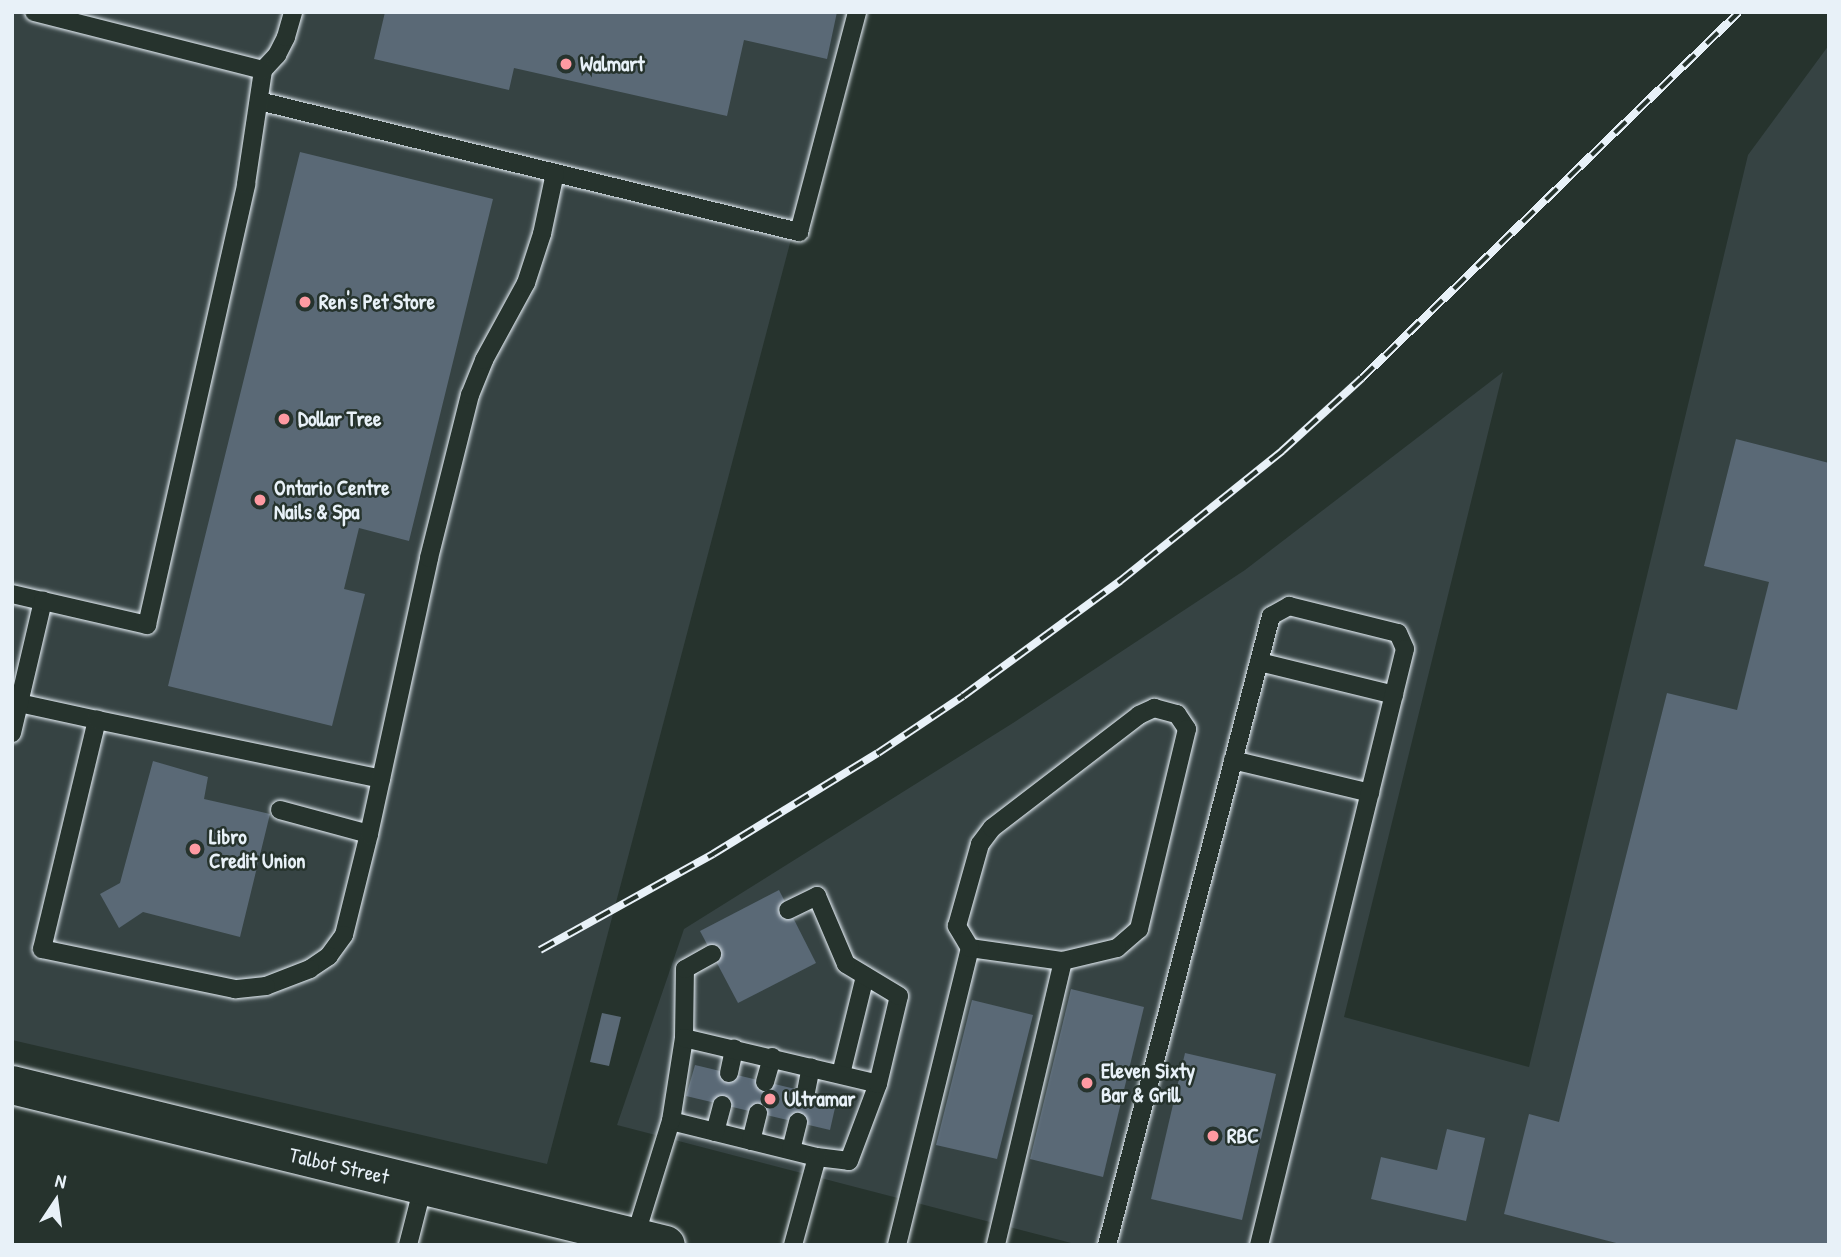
<!DOCTYPE html>
<style>
body{margin:0}
#map{position:relative;width:1841px;height:1257px;overflow:hidden;background:#26332d;font-family:"Patrick Hand",sans-serif}
div>[style]{position:absolute}
[style*='--x']{left:calc(var(--x)*1px);top:calc(var(--y)*1px);width:calc(var(--w)*1px);rotate:calc(var(--a)*1deg)}
.built>*{inset:0;background:#364343}
.building>*{inset:0;background:#5a6976}
.roads{filter:drop-shadow(0 0 2px #e8f1f8) drop-shadow(0 0 2px #e8f1f8)}
.service>*{height:18px;margin:-9px;padding:0 9px;transform-origin:9px;border-radius:9px;background:#26332d}
.secondary>*{height:38px;margin:-19px;padding:0 19px;transform-origin:19px;border-radius:19px;background:#26332d}
.rail>*{height:8px;margin-top:-4px;transform-origin:0;background:repeating-linear-gradient(90deg,#26332d 0 16px,#e8f1f8 0 32px);box-sizing:border-box;border-block:2px solid #e8f1f8}
.dots>*{width:19px;height:19px;translate:-50% -50%;box-sizing:border-box;border:4px solid #26332d;border-radius:50%}
span{translate:-50% -50%;white-space:nowrap;text-align:center;line-height:1.15;-webkit-text-stroke:5px #26332d;paint-order:stroke}
.poi-label{font-size:21px;color:#e8f1f8;font-weight:700}
.left{translate:0 -50%;text-align:left}
.street-label{font-size:21px;color:#e8f1f8}
.frame{position:absolute;inset:0;border:14px solid #e8f1f8;pointer-events:none}
.north{position:absolute;left:21px;top:1166px;width:70px;height:70px;-webkit-text-stroke:5px #26332d;paint-order:stroke;rotate:13deg;font-size:19px;font-weight:700;line-height:28px;text-align:center;color:#e8f1f8}
.north::after{content:'';display:block;margin:auto;width:24px;height:32px;background:#e8f1f8;clip-path:polygon(50% 0,100% 100%,50% 72%,0 100%)}
</style>
<div id="map">
<div class="built">
<div style="clip-path:polygon(12px 12px,851px 12px,547px 1164px,12px 1040px)"></div>
<div style="clip-path:polygon(1829px 45px,1829px 1245px,1079px 1245px,617px 1125px,684px 929px,1013px 723px,1245px 570px,1503px 372px,1344px 1017px,1529px 1067px,1748px 155px)"></div>
</div>
<div class="building">
<div style="clip-path:polygon(385px 12px,837px 12px,827px 59px,744px 40px,727px 116px,514px 68px,509px 90px,374px 59px)"></div>
<div style="clip-path:polygon(300px 152px,493px 199px,409px 541px,359px 528px,344px 589px,365px 594px,332px 726px,168px 686px)"></div>
<div style="clip-path:polygon(1736px 439px,1829px 463px,1829px 1245px,1624px 1245px,1504px 1214px,1529px 1114px,1559px 1122px,1667px 693px,1737px 710px,1769px 582px,1704px 566px)"></div>
<div style="clip-path:polygon(153px 761px,208px 777px,204px 799px,270px 814px,240px 937px,143px 912px,119px 928px,100px 894px,120px 883px)"></div>
<div style="clip-path:polygon(779px 890px,816px 963px,738px 1003px,700px 931px)"></div>
<div style="clip-path:polygon(1071px 989px,1144px 1007px,1103px 1177px,1030px 1159px)"></div>
<div style="clip-path:polygon(972px 1000px,1033px 1015px,997px 1159px,936px 1145px)"></div>
<div style="clip-path:polygon(602px 1013px,621px 1017px,609px 1066px,590px 1062px)"></div>
<div style="clip-path:polygon(1185px 1053px,1276px 1074px,1242px 1220px,1151px 1199px)"></div>
<div style="clip-path:polygon(695px 1065px,837px 1099px,830px 1130px,686px 1096px)"></div>
<div style="clip-path:polygon(1447px 1129px,1485px 1138px,1466px 1221px,1371px 1199px,1381px 1157px,1437px 1170px)"></div>
</div>
<div class="roads">
<div class="service">
<div style="--x:263;--y:70;--w:21;--a:-47"></div>
<div style="--x:277;--y:55;--w:20;--a:-63"></div>
<div style="--x:286;--y:37;--w:26;--a:-74"></div>
<div style="--x:259;--y:101;--w:556;--a:13.64"></div>
<div style="--x:799;--y:232;--w:228;--a:-75.2"></div>
<div style="--x:12;--y:594;--w:32;--a:13"></div>
<div style="--x:1259;--y:662;--w:139;--a:13.7"></div>
<div style="--x:19;--y:703;--w:80;--a:12.3"></div>
<div style="--x:12;--y:733;--w:136;--a:-76.8"></div>
<div style="--x:43;--y:601;--w:107;--a:13"></div>
<div style="--x:147;--y:625;--w:452;--a:-77.3"></div>
<div style="--x:246;--y:184;--w:115;--a:-81.5"></div>
<div style="--x:263;--y:70;--w:236;--a:-165.8"></div>
<div style="--x:1233;--y:760;--w:141;--a:13.5"></div>
<div style="--x:280;--y:810;--w:92;--a:15.1"></div>
<div style="--x:369;--y:834;--w:104;--a:103.9"></div>
<div style="--x:344;--y:935;--w:26;--a:126"></div>
<div style="--x:329;--y:956;--w:23;--a:146"></div>
<div style="--x:310;--y:969;--w:47;--a:158.9"></div>
<div style="--x:266;--y:986;--w:31;--a:174"></div>
<div style="--x:235;--y:989;--w:197;--a:-168.3"></div>
<div style="--x:42;--y:949;--w:236;--a:-76.5"></div>
<div style="--x:97;--y:720;--w:290;--a:11.7"></div>
<div style="--x:369;--y:834;--w:282;--a:-77.7"></div>
<div style="--x:429;--y:558;--w:168;--a:-75.9"></div>
<div style="--x:470;--y:395;--w:38;--a:-68"></div>
<div style="--x:484;--y:360;--w:88;--a:-61.4"></div>
<div style="--x:526;--y:283;--w:52;--a:-71.9"></div>
<div style="--x:542;--y:234;--w:62;--a:-78"></div>
<div style="--x:970;--y:948;--w:94;--a:8"></div>
<div style="--x:684;--y:1038;--w:69;--a:-89.2"></div>
<div style="--x:685;--y:969;--w:31;--a:-29"></div>
<div style="--x:729;--y:1073;--w:25;--a:-78"></div>
<div style="--x:841;--y:1074;--w:101;--a:-76.2"></div>
<div style="--x:765;--y:1082;--w:26;--a:-74"></div>
<div style="--x:806;--y:1092;--w:25;--a:-79"></div>
<div style="--x:671;--y:1121;--w:150;--a:13.9"></div>
<div style="--x:817;--y:1157;--w:32;--a:7"></div>
<div style="--x:849;--y:1161;--w:82;--a:-69.4"></div>
<div style="--x:715;--y:1132;--w:28;--a:-75"></div>
<div style="--x:751;--y:1141;--w:29;--a:-76"></div>
<div style="--x:791;--y:1150;--w:29;--a:-76"></div>
<div style="--x:635;--y:1237;--w:121;--a:-72.8"></div>
<div style="--x:671;--y:1121;--w:84;--a:-81.1"></div>
<div style="--x:684;--y:1038;--w:199;--a:13.3"></div>
<div style="--x:878;--y:1084;--w:90;--a:-76.6"></div>
<div style="--x:899;--y:996;--w:62;--a:-148.9"></div>
<div style="--x:846;--y:964;--w:74;--a:-113.1"></div>
<div style="--x:817;--y:896;--w:32;--a:154"></div>
<div style="--x:408;--y:1245;--w:61;--a:-75.7"></div>
<div style="--x:793;--y:1245;--w:91;--a:-74.7"></div>
<div style="--x:897;--y:1245;--w:306;--a:-76.2"></div>
<div style="--x:970;--y:948;--w:26;--a:-121"></div>
<div style="--x:957;--y:926;--w:85;--a:-74.3"></div>
<div style="--x:980;--y:844;--w:20;--a:-53"></div>
<div style="--x:992;--y:828;--w:185;--a:-37.5"></div>
<div style="--x:1139;--y:715;--w:17;--a:-25"></div>
<div style="--x:1154;--y:708;--w:24;--a:15"></div>
<div style="--x:1177;--y:714;--w:18;--a:56"></div>
<div style="--x:1187;--y:729;--w:206;--a:103.5"></div>
<div style="--x:1139;--y:929;--w:29;--a:139"></div>
<div style="--x:1117;--y:948;--w:56;--a:166.5"></div>
<div style="--x:1063;--y:961;--w:292;--a:103.3"></div>
<div style="--x:1107;--y:1245;--w:650;--a:-75.39"></div>
<div style="--x:1271;--y:616;--w:21;--a:-29"></div>
<div style="--x:1289;--y:606;--w:112;--a:13.9"></div>
<div style="--x:1398;--y:633;--w:17;--a:66"></div>
<div style="--x:1405;--y:649;--w:614;--a:103.76"></div>
</div>
<div class="secondary">
<div style="--x:12;--y:1085;--w:673;--a:13.75"></div>
</div>
</div>
<div class="rail">
<div style="--x:540;--y:950;--w:198;--a:-29"></div>
<div style="--x:713;--y:854;--w:193;--a:-31.5"></div>
<div style="--x:878;--y:753;--w:102;--a:-33.8"></div>
<div style="--x:963;--y:696;--w:195;--a:-36.2"></div>
<div style="--x:1120;--y:581;--w:208;--a:-38.7"></div>
<div style="--x:1282;--y:451;--w:108;--a:-42.4"></div>
<div style="--x:1362;--y:378;--w:525;--a:-44.15"></div>
</div>
<div class="dots">
<div style="left:566px;top:64px;background:#ff9aa2"></div>
<div style="left:305px;top:302px;background:#ff9aa2"></div>
<div style="left:284px;top:419px;background:#ff9aa2"></div>
<div style="left:260px;top:500px;background:#ff9aa2"></div>
<div style="left:195px;top:849px;background:#ff9aa2"></div>
<div style="left:1087px;top:1083px;background:#ff9aa2"></div>
<div style="left:770px;top:1099px;background:#ff9aa2"></div>
<div style="left:1213px;top:1136px;background:#ff9aa2"></div>
</div>
<div class="poi-label">
<span class="left" style="left:580px;top:64px">Walmart</span>
<span class="left" style="left:319px;top:302px">Ren's Pet Store</span>
<span class="left" style="left:298px;top:419px">Dollar Tree</span>
<span class="left" style="left:274px;top:500px">Ontario Centre<br>Nails &amp; Spa</span>
<span class="left" style="left:209px;top:849px">Libro<br>Credit Union</span>
<span class="left" style="left:1101px;top:1083px">Eleven Sixty<br>Bar &amp; Grill</span>
<span class="left" style="left:784px;top:1099px">Ultramar</span>
<span class="left" style="left:1227px;top:1136px">RBC</span>
</div>
<div class="street-label">
<span style="left:339px;top:1166px;rotate:13deg">Talbot Street</span>
</div>
<div class="frame"></div>
<div class="north">N</div>
</div>
